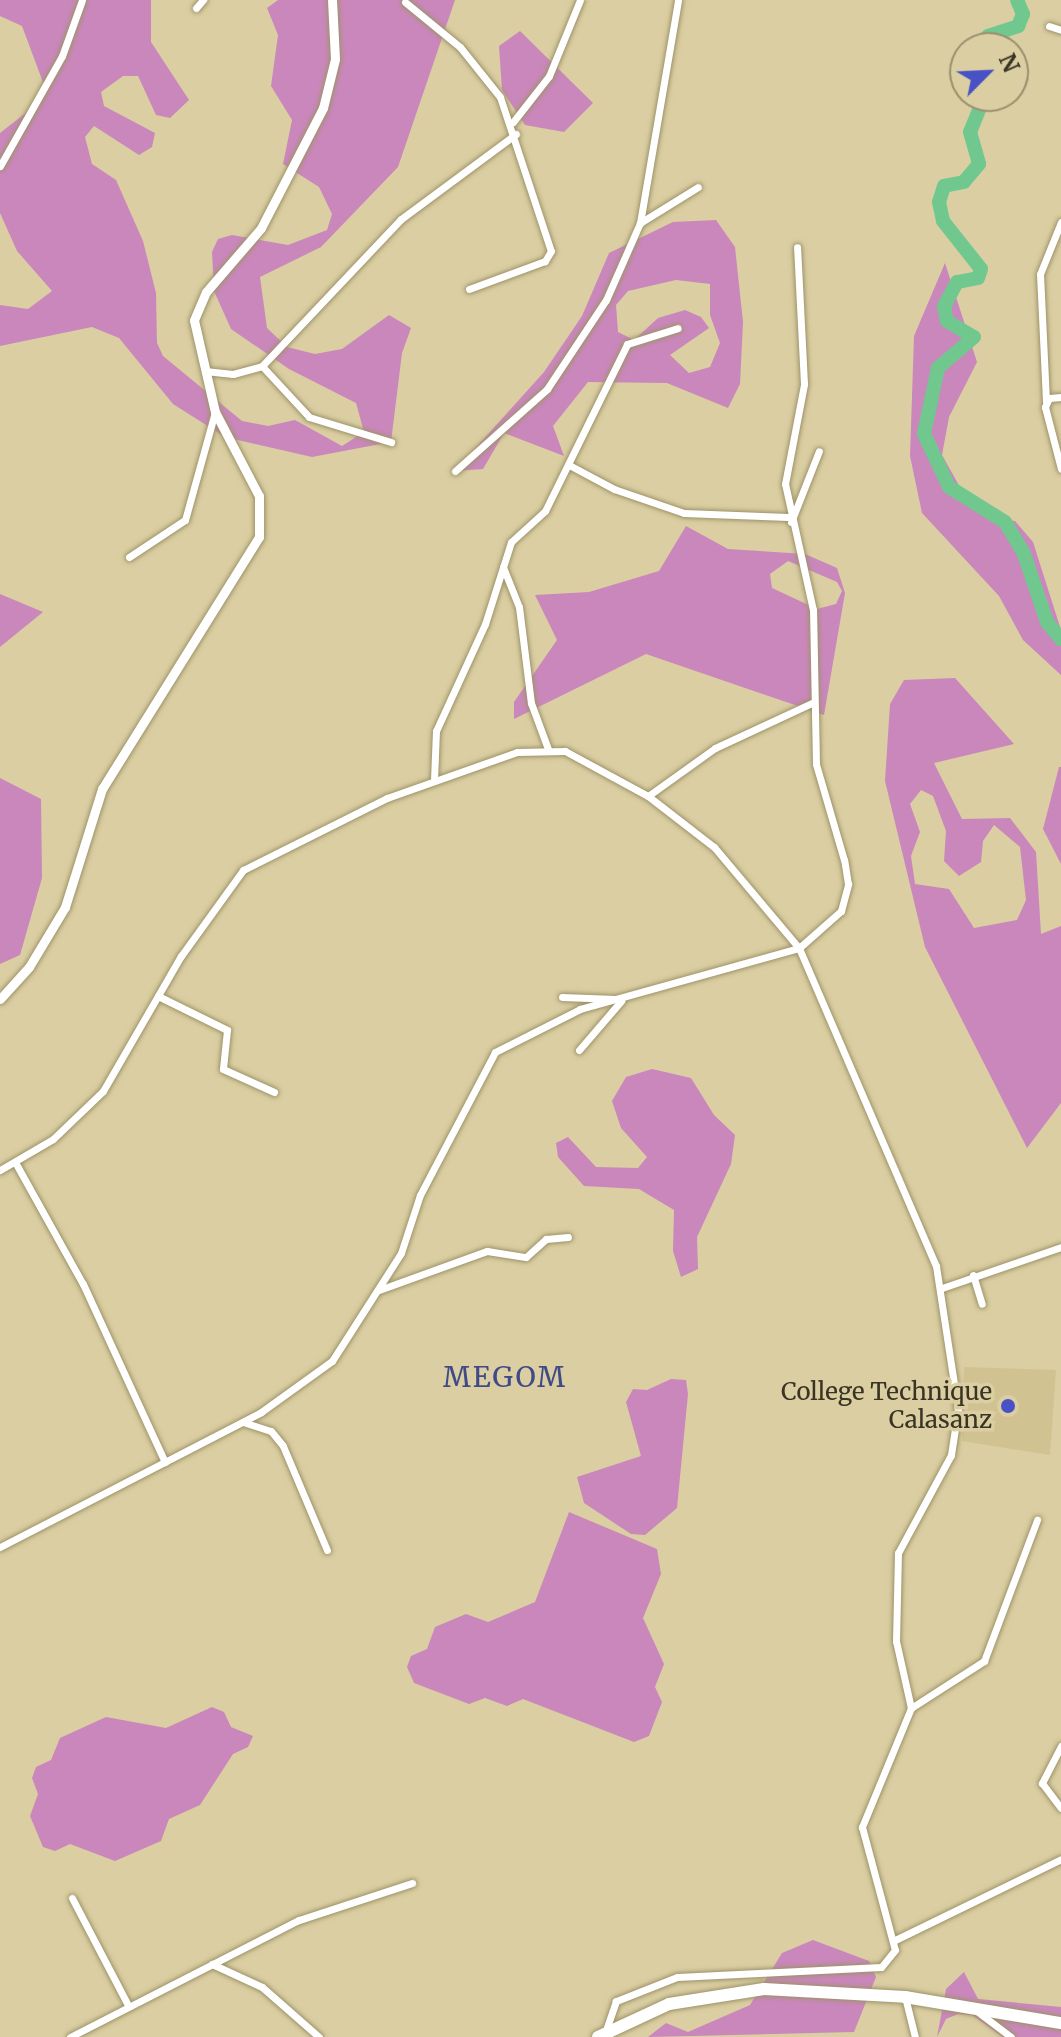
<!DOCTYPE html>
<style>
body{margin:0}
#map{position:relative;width:1061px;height:2037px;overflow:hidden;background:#dacea2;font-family:Merriweather,serif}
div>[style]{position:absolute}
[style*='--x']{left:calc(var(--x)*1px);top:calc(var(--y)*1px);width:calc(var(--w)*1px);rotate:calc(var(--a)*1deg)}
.built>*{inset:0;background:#d1c291}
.green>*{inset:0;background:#ca87bc}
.river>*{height:14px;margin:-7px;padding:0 7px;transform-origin:7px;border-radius:7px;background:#70c88f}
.roads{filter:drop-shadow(0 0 2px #9e9369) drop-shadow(0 0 2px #9e9369)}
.minor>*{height:7px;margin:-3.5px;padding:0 3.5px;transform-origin:3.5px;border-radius:3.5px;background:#fff}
.tertiary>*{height:9px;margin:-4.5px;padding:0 4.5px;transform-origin:4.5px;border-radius:4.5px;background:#fff}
.trunk>*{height:12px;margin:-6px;padding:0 6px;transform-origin:6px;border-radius:6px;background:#fff}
.dots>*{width:22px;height:22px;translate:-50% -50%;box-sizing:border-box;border:4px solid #dacea2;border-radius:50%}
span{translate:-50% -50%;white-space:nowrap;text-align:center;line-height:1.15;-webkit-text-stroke:7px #dacea2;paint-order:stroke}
.poi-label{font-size:24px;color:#393423}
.right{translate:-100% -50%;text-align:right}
.quarter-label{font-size:28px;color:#404a86;letter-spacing:2px}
.north{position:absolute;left:949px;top:32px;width:80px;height:80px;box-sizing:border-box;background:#dacea2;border:2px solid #9a906f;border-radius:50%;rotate:66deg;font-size:22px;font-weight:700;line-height:32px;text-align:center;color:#393423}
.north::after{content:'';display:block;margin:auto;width:28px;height:36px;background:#4851c6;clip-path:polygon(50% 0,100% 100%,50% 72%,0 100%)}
</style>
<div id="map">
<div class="built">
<div style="clip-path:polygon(964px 1367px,1056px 1370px,1050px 1455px,962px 1441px)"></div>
</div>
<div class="green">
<div style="clip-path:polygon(0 0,151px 0,151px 42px,189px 100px,170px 118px,156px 115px,138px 76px,123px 76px,101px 92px,104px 106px,155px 133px,152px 147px,139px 155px,94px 126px,85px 137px,92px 164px,116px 180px,143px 241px,156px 293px,157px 343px,163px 356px,242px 421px,268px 426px,295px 420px,342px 446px,364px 432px,356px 403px,289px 369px,231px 329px,214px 291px,212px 252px,218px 239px,232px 235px,288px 245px,327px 230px,332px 214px,319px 187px,283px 164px,292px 120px,271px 86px,278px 35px,267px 8px,278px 0,455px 0,398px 167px,321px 247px,260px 277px,267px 328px,287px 347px,315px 354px,342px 349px,389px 315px,411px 328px,402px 353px,391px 442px,312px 457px,225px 437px,173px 404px,119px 338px,92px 327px,0 346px,0 305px,28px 309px,52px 291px,17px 251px,0 213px,0 133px,32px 108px,44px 85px,22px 26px,0 16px)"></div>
<div style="clip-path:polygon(520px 31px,593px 103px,564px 132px,525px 125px,502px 90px,499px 46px)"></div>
<div style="clip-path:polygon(evenodd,716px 220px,735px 247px,743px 322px,740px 384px,728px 408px,667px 383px,588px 382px,553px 426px,564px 456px,504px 433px,483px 469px,455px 471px,544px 372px,582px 316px,609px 253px,673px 222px,716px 220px,676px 280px,710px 284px,710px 315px,720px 343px,710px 367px,689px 373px,670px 355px,709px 328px,701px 317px,685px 310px,658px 318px,634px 340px,618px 332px,616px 305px,628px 291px,676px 280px)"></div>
<div style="clip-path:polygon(945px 263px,977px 362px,949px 417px,942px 455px,966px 498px,986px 518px,1015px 521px,1033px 542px,1061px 630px,1061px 675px,1023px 640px,999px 596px,922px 513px,910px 456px,914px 336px)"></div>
<div style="clip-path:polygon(evenodd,686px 526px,728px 549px,805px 554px,837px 568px,845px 593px,824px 715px,646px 654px,514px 719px,514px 702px,557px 640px,535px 595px,589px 592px,659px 571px,686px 526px,788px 561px,837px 582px,842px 591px,836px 604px,817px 609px,772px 588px,770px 574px,788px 561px)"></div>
<div style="clip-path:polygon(0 594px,43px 612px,0 647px)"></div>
<div style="clip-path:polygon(evenodd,955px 678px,1014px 744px,934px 763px,962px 819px,1010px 818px,1036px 852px,1041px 934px,1061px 926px,1061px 1103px,1027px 1148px,925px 947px,885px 781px,890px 704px,904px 680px,955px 678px,921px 790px,933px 796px,946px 831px,944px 861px,959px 876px,981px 862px,983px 841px,994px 825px,1020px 847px,1026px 900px,1017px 920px,974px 928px,949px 889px,915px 884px,911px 856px,920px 832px,910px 804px,921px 790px)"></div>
<div style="clip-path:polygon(1059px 767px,1061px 767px,1061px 864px,1043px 829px)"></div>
<div style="clip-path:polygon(0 778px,41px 799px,42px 878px,20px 955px,0 964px)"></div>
<div style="clip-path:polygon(652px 1069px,691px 1078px,714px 1115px,735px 1135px,731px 1164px,697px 1237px,698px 1269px,681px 1277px,673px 1251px,674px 1210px,639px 1189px,584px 1186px,558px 1157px,556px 1143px,568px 1137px,596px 1167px,638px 1168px,647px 1157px,621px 1128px,612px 1101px,626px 1077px)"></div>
<div style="clip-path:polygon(671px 1379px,686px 1380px,688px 1394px,677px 1508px,645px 1535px,631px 1534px,584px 1503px,577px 1477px,641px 1456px,626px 1402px,633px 1389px,647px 1390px)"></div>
<div style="clip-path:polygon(569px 1512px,657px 1549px,661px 1574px,643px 1618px,664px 1664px,655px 1687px,662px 1702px,649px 1736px,634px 1742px,523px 1699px,507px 1706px,485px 1698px,469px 1704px,414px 1683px,407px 1667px,411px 1656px,427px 1649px,435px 1627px,466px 1614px,488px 1622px,535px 1602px)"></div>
<div style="clip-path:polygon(212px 1707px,224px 1712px,231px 1727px,253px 1736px,248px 1747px,233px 1754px,200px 1805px,169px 1819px,161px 1841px,115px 1861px,70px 1844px,55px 1851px,43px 1847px,30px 1816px,38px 1794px,32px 1778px,36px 1767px,51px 1760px,60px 1738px,106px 1717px,166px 1728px)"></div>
<div style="clip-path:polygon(813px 1940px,869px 1961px,876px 1977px,854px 2032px,648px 2037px,666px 2023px,688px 2032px,750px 2005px,782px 1953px)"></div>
<div style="clip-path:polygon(964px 1972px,978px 1999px,1061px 2007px,1061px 2037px,1003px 2037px,972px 2015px,958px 2014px,946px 2019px,937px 2037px,946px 1989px)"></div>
</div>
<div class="river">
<div style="--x:977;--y:48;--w:16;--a:-47"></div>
<div style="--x:988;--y:36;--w:32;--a:-18"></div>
<div style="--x:1018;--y:26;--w:13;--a:-67"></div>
<div style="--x:1023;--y:14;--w:15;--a:-113"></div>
<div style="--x:978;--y:96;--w:9;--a:72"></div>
<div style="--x:981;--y:105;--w:29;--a:112"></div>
<div style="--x:970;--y:132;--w:33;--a:74"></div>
<div style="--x:979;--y:164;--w:23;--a:130"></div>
<div style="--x:964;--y:182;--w:20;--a:169"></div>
<div style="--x:944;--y:186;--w:17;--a:107"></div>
<div style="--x:939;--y:202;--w:19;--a:78"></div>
<div style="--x:943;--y:221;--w:61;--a:51.6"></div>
<div style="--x:981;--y:269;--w:9;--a:108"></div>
<div style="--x:978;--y:278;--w:21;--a:169"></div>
<div style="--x:957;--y:282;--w:27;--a:118"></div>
<div style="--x:944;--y:306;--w:15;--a:79"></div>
<div style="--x:947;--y:321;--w:31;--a:31"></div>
<div style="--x:974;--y:337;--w:48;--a:139.3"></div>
<div style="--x:938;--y:368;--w:67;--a:102"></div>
<div style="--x:924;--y:434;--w:59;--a:64.7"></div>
<div style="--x:949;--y:487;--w:66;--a:32"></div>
<div style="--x:1005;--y:522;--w:37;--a:59"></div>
<div style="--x:1024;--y:554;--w:72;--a:71.3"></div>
<div style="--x:1047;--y:622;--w:22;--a:51"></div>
</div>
<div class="roads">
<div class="minor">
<div style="--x:405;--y:2;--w:71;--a:39.3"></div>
<div style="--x:460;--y:47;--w:64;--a:51.3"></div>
<div style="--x:500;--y:97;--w:162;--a:71.7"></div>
<div style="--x:551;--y:251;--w:12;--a:121"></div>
<div style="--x:545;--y:261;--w:81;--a:159.8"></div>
<div style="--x:196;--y:8;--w:11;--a:-49"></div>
<div style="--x:1049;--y:26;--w:13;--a:18"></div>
<div style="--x:513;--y:122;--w:58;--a:-52"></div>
<div style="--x:549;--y:76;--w:82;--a:-67.8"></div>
<div style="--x:0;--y:166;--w:126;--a:-60.6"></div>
<div style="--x:62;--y:56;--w:59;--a:-70.3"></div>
<div style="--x:640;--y:223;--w:68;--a:-31.8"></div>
<div style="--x:262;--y:366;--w:69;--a:47.3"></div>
<div style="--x:309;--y:417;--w:86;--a:17"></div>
<div style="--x:205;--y:371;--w:28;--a:6"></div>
<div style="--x:233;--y:374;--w:30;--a:-15"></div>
<div style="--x:262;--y:366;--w:202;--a:-46.6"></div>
<div style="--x:401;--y:219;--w:143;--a:-36.5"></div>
<div style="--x:1061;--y:397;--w:12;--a:175"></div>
<div style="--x:1049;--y:398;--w:10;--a:114"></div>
<div style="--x:1045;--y:407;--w:64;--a:75.5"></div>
<div style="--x:1046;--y:401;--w:127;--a:-92.7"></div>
<div style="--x:1040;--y:274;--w:56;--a:-68"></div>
<div style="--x:571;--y:466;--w:49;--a:28.1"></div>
<div style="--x:614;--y:489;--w:74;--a:18.9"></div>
<div style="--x:684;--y:513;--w:104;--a:2.2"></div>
<div style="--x:455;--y:471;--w:123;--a:-41.7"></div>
<div style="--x:547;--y:389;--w:107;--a:-56.5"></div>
<div style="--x:606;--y:300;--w:84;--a:-66.2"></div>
<div style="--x:640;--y:223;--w:226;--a:-80.3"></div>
<div style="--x:791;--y:522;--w:76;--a:-68.5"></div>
<div style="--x:129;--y:557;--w:67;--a:-33.5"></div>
<div style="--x:185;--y:520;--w:112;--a:-74.5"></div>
<div style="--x:503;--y:567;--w:43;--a:68.2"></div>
<div style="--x:519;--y:607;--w:97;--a:82.9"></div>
<div style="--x:531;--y:703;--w:49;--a:69.7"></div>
<div style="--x:434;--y:780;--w:49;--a:-87.7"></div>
<div style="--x:436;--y:731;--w:118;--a:-65.4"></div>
<div style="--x:485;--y:624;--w:86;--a:-72.4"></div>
<div style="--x:511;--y:542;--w:46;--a:-42.4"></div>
<div style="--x:545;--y:511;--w:186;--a:-63.8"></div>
<div style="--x:627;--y:344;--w:53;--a:-17.4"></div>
<div style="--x:648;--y:796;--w:82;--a:-35.6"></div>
<div style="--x:715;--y:748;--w:107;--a:-24.9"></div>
<div style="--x:158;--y:996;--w:77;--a:26.2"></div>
<div style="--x:227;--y:1030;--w:39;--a:96"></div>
<div style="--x:223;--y:1069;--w:56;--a:24.3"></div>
<div style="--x:562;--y:997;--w:54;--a:2.1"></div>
<div style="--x:579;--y:1050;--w:65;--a:-49.4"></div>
<div style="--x:15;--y:1162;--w:140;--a:60.9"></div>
<div style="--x:83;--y:1284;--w:196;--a:65.3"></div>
<div style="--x:0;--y:1170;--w:61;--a:-30.3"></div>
<div style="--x:53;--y:1139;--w:69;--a:-43.8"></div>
<div style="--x:103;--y:1091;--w:156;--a:-60"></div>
<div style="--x:181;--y:956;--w:106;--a:-54.2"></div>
<div style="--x:243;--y:870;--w:161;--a:-26.6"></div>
<div style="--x:387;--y:798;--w:138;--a:-19.5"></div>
<div style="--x:517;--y:752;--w:48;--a:-1.2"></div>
<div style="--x:565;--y:751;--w:94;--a:28.5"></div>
<div style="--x:648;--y:796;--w:83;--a:37.7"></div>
<div style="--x:714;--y:847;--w:132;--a:49.9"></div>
<div style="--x:799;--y:948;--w:346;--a:66.7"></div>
<div style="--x:936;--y:1266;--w:145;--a:81.3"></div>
<div style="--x:958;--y:1409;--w:47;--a:98.7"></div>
<div style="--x:951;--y:1455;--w:111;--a:118.4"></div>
<div style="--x:898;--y:1553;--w:88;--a:91.3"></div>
<div style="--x:896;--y:1641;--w:69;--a:77.4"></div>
<div style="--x:911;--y:1708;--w:129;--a:112.4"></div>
<div style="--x:862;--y:1827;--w:127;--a:75"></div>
<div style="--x:895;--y:1950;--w:22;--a:129"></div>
<div style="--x:881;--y:1967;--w:204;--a:177.2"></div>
<div style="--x:677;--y:1977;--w:66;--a:158.5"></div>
<div style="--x:616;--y:2001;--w:34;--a:109"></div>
<div style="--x:973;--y:1275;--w:30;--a:73"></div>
<div style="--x:942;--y:1288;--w:126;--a:-19"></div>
<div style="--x:379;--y:1290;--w:115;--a:-19.9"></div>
<div style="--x:487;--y:1251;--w:39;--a:9"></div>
<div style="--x:526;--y:1257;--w:27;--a:-42"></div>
<div style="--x:546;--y:1239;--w:22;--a:-5"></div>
<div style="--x:243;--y:1422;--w:29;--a:18"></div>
<div style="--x:271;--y:1431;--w:19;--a:51"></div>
<div style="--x:283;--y:1446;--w:113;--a:67.1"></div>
<div style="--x:0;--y:1547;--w:294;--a:-27.3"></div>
<div style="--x:261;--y:1412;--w:87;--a:-35.7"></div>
<div style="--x:332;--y:1361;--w:128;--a:-57.4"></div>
<div style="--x:401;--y:1253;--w:61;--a:-71.9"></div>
<div style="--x:420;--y:1195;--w:161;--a:-62.3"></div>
<div style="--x:495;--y:1052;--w:95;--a:-26.8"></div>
<div style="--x:580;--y:1009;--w:227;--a:-15.6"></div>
<div style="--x:799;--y:948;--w:56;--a:-41.4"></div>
<div style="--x:841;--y:911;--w:28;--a:-75"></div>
<div style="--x:848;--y:884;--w:24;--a:-99"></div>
<div style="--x:844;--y:860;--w:100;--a:-106.3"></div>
<div style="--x:816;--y:764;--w:154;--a:-91.1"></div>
<div style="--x:813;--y:610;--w:129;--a:-102.5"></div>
<div style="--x:785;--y:484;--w:102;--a:-79.2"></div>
<div style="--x:804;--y:384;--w:137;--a:-92.9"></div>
<div style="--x:911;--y:1708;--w:87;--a:-32.8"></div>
<div style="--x:984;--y:1661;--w:151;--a:-69.4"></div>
<div style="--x:1061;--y:1746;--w:42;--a:117.2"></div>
<div style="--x:1042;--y:1783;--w:31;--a:53"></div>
<div style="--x:72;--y:1898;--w:119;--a:62.4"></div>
<div style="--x:893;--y:1941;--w:187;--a:-26"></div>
<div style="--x:212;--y:1964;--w:55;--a:24.7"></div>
<div style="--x:262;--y:1987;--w:76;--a:41.3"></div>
<div style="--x:905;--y:1997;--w:41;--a:76"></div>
<div style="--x:978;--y:2012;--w:41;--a:37.1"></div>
<div style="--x:70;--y:2037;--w:257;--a:-27.1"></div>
<div style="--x:299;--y:1920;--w:119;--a:-18.1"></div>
</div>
<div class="tertiary">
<div style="--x:0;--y:999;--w:43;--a:-47.8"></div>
<div style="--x:29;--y:967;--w:70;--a:-59"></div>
<div style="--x:65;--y:907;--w:124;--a:-72.6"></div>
<div style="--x:102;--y:789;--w:297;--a:-58.1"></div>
<div style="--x:259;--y:537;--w:41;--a:-90"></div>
<div style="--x:259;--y:496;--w:95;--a:-117.6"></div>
<div style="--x:215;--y:412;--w:94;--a:-102.9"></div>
<div style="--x:194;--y:320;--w:30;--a:-67"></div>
<div style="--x:206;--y:292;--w:84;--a:-49.3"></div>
<div style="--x:261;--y:228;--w:135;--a:-62.7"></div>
<div style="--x:323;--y:108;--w:50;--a:-76.2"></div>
<div style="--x:335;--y:59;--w:59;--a:-92.9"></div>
</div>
<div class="trunk">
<div style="--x:598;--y:2037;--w:78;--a:-24.9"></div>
<div style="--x:669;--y:2004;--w:96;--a:-9"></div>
<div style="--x:764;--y:1989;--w:141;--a:3.2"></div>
<div style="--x:905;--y:1997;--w:158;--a:9.5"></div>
</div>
</div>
<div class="dots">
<div style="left:1008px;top:1406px;background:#4851c6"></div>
</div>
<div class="poi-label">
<span class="right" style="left:992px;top:1406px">College Technique<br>Calasanz</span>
</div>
<div class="quarter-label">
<span style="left:505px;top:1377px">MEGOM</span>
</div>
<div class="north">N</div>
</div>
